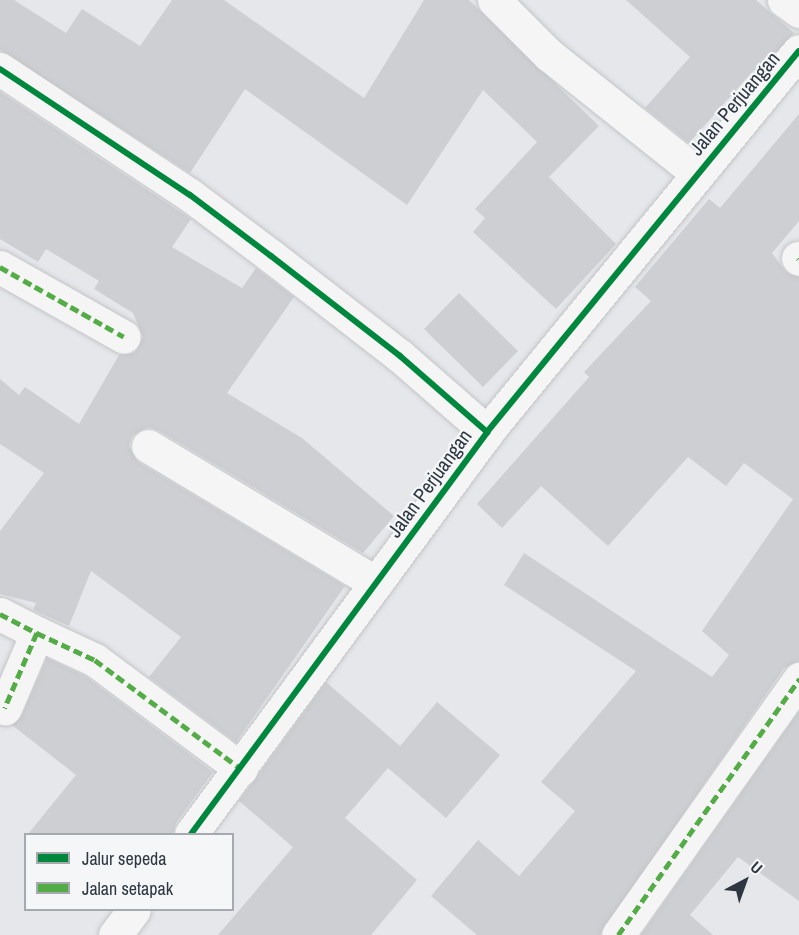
<!DOCTYPE html>
<style>
body{margin:0}
#map{position:relative;width:799px;height:935px;overflow:hidden;background:#e5e7ea;font-family:"Archivo Narrow",sans-serif}
div>[style]{position:absolute}
[style*='--x']{left:calc(var(--x)*1px);top:calc(var(--y)*1px);width:calc(var(--w)*1px);rotate:calc(var(--a)*1deg)}
.building>*{inset:0;background:#cecfd2}
.roads{filter:drop-shadow(0 0 2px #c4c5c8) drop-shadow(0 0 2px #c4c5c8)}
.minor>*{height:33px;margin:-16.5px;padding:0 16.5px;transform-origin:16.5px;border-radius:16.5px;background:#f5f5f6}
.quiet>*{height:4.5px;margin-top:-2.25px;transform-origin:0;background:repeating-linear-gradient(90deg,#54ac46 0 9px,transparent 0 13.5px)}
.cycleway>*{height:6px;margin:-3px;padding:0 3px;transform-origin:3px;border-radius:3px;background:#00873e}
span{translate:-50% -50%;white-space:nowrap;text-align:center;line-height:1.15;-webkit-text-stroke:4.5px #f4f6f8;paint-order:stroke}
.street-label{font-size:20px;color:#2e3741}
.legend{position:absolute;left:24px;top:833px;width:210px;height:78px;box-sizing:border-box;background:#f4f6f8;border:2px solid #a5aaaf;margin:0;padding:8px 10px;list-style:none;font-size:18px;color:#2e3741}
.legend li{display:flex;align-items:center;gap:12px;height:30px}
.legend b{width:30px;border:2px solid #a5aaaf}
.north{position:absolute;left:715px;top:851px;width:60px;height:60px;-webkit-text-stroke:4px #f4f6f8;paint-order:stroke;rotate:41deg;font-size:16px;font-weight:700;line-height:24px;text-align:center;color:#2e3741}
.north::after{content:'';display:block;margin:auto;width:21px;height:27px;background:#2e3741;clip-path:polygon(50% 0,100% 100%,50% 72%,0 100%)}
</style>
<div id="map">
<div class="building">
<div style="clip-path:polygon(0 0,14px 0,66px 33px,82px 9px,140px 46px,172px 0,224px 0,364px 98px,424px 0,469px 0,599px 126px,549px 177px,616px 244px,556px 309px,473px 232px,485px 218px,475px 209px,537px 142px,483px 90px,407px 205px,245px 89px,190px 173px,0 50px)"></div>
<div style="clip-path:polygon(626px 0,756px 0,794px 33px,757px 73px,754px 70px,689px 143px,645px 108px,690px 57px)"></div>
<div style="clip-path:polygon(0 92px,191px 219px,172px 247px,242px 288px,256px 268px,294px 297px,227px 393px,302px 438px,394px 516px,363px 553px,158px 430px,148px 427px,132px 436px,129px 446px,138px 462px,345px 586px,236px 742px,149px 677px,181px 637px,91px 571px,69px 626px,33px 610px,36px 603px,0 594px,0 531px,44px 473px,0 444px,0 379px,19px 395px,25px 387px,79px 424px,119px 355px,134px 353px,143px 337px,133px 313px,94px 289px,99px 281px,46px 249px,38px 262px,0 239px)"></div>
<div style="clip-path:polygon(799px 114px,799px 221px,772px 253px,786px 272px,799px 277px,799px 661px,784px 668px,600px 935px,477px 935px,431px 896px,478px 840px,519px 876px,575px 811px,541px 782px,636px 671px,504px 585px,524px 553px,712px 677px,729px 655px,702px 631px,793px 499px,744px 463px,726px 486px,688px 457px,608px 546px,541px 486px,502px 528px,477px 504px,589px 377px,584px 372px,651px 301px,635px 287px,709px 199px,720px 208px)"></div>
<div style="clip-path:polygon(459px 293px,518px 351px,483px 387px,424px 329px)"></div>
<div style="clip-path:polygon(47px 658px,85px 676px,213px 772px,176px 823px,173px 834px,28px 834px,76px 775px,12px 725px,22px 715px)"></div>
<div style="clip-path:polygon(326px 682px,400px 746px,437px 702px,500px 755px,446px 818px,388px 768px,345px 818px,417px 880px,371px 935px,218px 935px,293px 847px,239px 801px)"></div>
<div style="clip-path:polygon(799px 711px,799px 901px,738px 857px,690px 915px,713px 935px,641px 935px)"></div>
</div>
<div class="roads">
<div class="minor">
<div style="--x:494;--y:0;--w:78;--a:45"></div>
<div style="--x:549;--y:55;--w:189;--a:38.6"></div>
<div style="--x:784;--y:0;--w:19;--a:36"></div>
<div style="--x:0;--y:69;--w:228;--a:33.6"></div>
<div style="--x:190;--y:195;--w:101;--a:37"></div>
<div style="--x:271;--y:256;--w:163;--a:37.8"></div>
<div style="--x:400;--y:356;--w:116;--a:41.1"></div>
<div style="--x:798;--y:258;--w:1;--a:45"></div>
<div style="--x:0;--y:267;--w:142;--a:29.4"></div>
<div style="--x:148;--y:446;--w:266;--a:31"></div>
<div style="--x:0;--y:614;--w:42;--a:27.2"></div>
<div style="--x:37;--y:633;--w:82;--a:113.1"></div>
<div style="--x:37;--y:633;--w:64;--a:25"></div>
<div style="--x:95;--y:660;--w:182;--a:36.7"></div>
<div style="--x:191;--y:834;--w:499;--a:-53.6"></div>
<div style="--x:487;--y:432;--w:492;--a:-50.7"></div>
<div style="--x:115;--y:935;--w:31;--a:-53"></div>
<div style="--x:618;--y:935;--w:314;--a:-54.7"></div>
</div>
</div>
<div class="quiet">
<div style="--x:798;--y:258;--w:1;--a:45"></div>
<div style="--x:0;--y:267;--w:142;--a:29.4"></div>
<div style="--x:0;--y:614;--w:42;--a:27.2"></div>
<div style="--x:37;--y:633;--w:82;--a:113.1"></div>
<div style="--x:37;--y:633;--w:64;--a:25"></div>
<div style="--x:95;--y:660;--w:182;--a:36.7"></div>
<div style="--x:618;--y:935;--w:314;--a:-54.7"></div>
</div>
<div class="cycleway">
<div style="--x:0;--y:69;--w:228;--a:33.6"></div>
<div style="--x:190;--y:195;--w:101;--a:37"></div>
<div style="--x:271;--y:256;--w:163;--a:37.8"></div>
<div style="--x:400;--y:356;--w:116;--a:41.1"></div>
<div style="--x:191;--y:834;--w:499;--a:-53.6"></div>
<div style="--x:487;--y:432;--w:492;--a:-50.7"></div>
</div>
<div class="street-label">
<span style="left:734px;top:103px;rotate:-50deg">Jalan Perjuangan</span>
<span style="left:429px;top:483px;rotate:-54deg">Jalan Perjuangan</span>
</div>
<ul class="legend">
<li><b style="height:8px;background:#00873e"></b>Jalur sepeda</li>
<li><b style="height:8px;background:#54ac46"></b>Jalan setapak</li>
</ul>
<div class="north">U</div>
</div>
